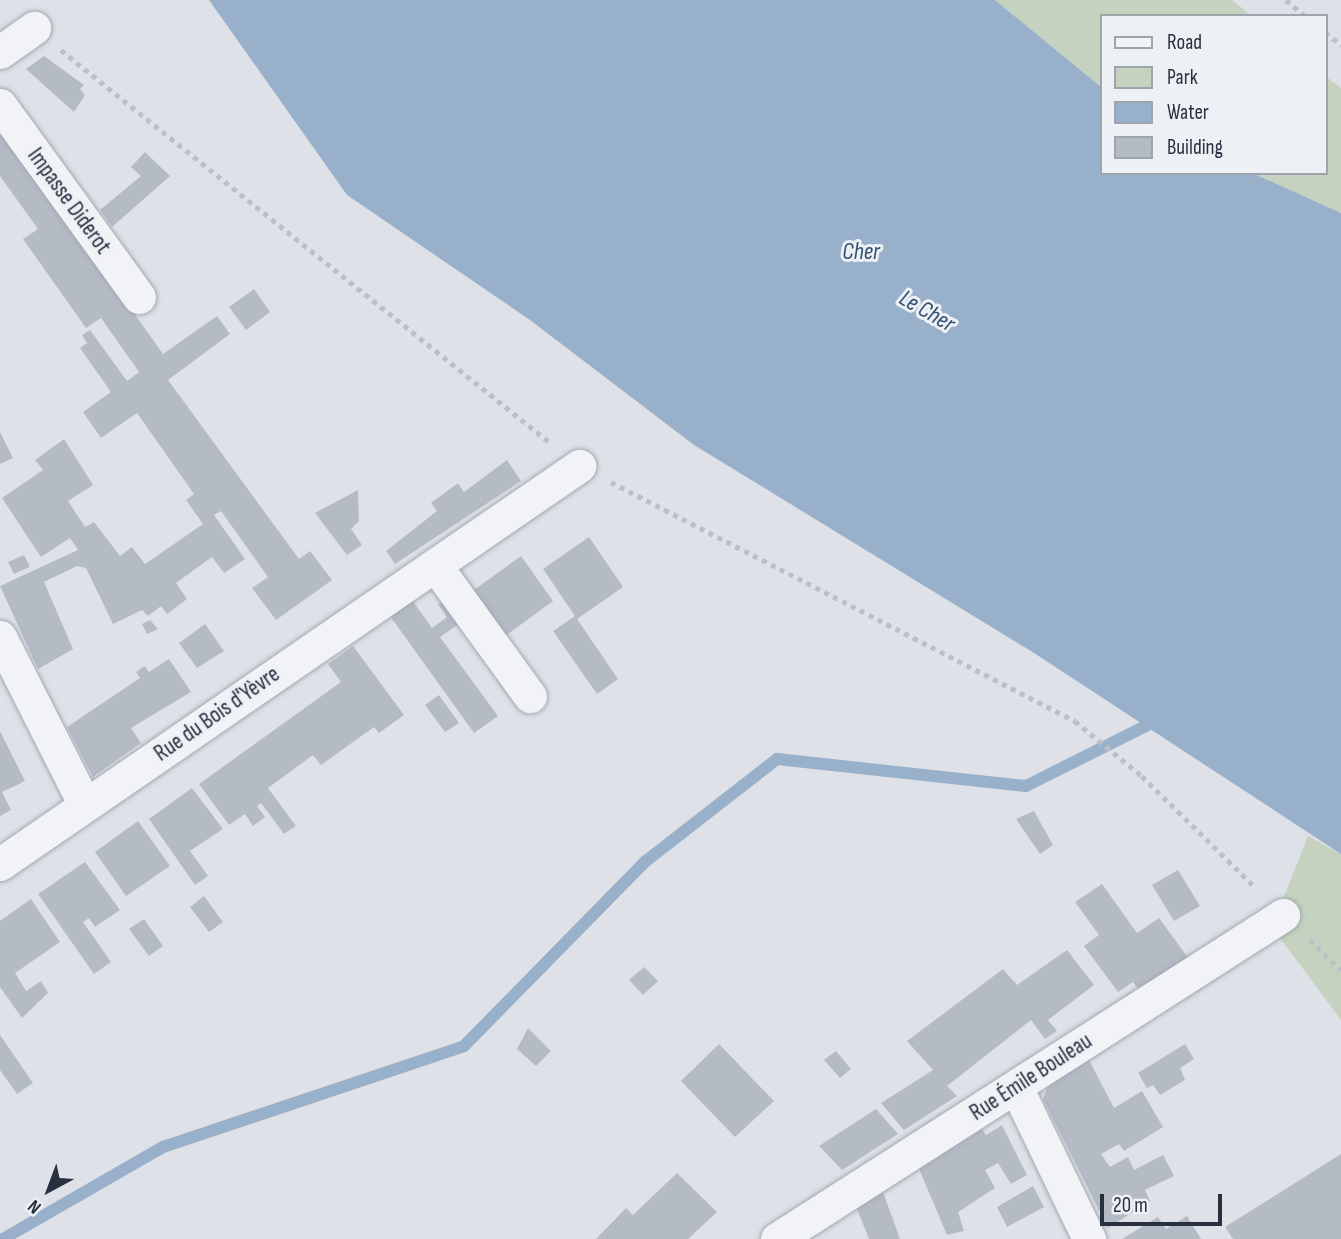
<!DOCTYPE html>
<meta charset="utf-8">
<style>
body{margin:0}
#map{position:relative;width:1341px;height:1239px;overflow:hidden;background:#dee2e8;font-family:"Sofia Sans Condensed",sans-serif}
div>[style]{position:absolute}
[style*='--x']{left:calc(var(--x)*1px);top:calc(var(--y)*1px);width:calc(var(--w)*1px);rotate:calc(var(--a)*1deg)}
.green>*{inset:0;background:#c4d2bf}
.water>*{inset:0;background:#98b0c9}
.stream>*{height:12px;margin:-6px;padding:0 6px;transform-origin:6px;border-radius:6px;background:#98b0c9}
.building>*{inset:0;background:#b5bbc5}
.path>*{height:4.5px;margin-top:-2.25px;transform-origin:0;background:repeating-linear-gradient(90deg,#bcc0c6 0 5px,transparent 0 10px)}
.roads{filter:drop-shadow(0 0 2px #a3a9b2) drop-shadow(0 0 2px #a3a9b2)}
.street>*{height:33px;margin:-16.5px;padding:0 16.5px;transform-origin:16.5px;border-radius:16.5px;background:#f1f3f6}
span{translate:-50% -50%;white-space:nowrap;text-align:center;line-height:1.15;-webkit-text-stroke:6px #edf1f5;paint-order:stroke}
.street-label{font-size:23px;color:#27303f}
.water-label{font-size:24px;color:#314f73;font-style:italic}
.legend{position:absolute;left:1100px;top:14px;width:228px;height:161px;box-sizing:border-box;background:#edf1f5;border:2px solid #9ea4ac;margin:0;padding:9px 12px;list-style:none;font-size:21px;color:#27303f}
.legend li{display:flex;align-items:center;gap:14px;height:35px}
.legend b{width:35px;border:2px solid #9ea4ac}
.north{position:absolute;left:14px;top:1155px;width:70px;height:70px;-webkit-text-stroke:5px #edf1f5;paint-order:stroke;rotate:221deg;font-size:19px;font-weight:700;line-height:28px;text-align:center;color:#27303f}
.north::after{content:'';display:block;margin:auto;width:24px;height:32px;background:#27303f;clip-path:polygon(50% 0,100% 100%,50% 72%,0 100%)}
.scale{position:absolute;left:1100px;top:1194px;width:122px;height:32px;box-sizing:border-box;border:4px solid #27303f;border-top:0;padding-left:9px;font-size:21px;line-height:24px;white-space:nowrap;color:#27303f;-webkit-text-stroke:5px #edf1f5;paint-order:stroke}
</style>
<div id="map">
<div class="green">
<div style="clip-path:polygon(995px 0,1232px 0,1252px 16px,1101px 16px,1101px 87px)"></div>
<div style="clip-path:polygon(1325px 76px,1341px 88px,1341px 213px,1252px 173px,1325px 173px)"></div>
<div style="clip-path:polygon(1308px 836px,1341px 854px,1341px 1020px,1272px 927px)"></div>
</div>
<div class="water">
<div style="clip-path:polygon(209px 0,995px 0,1101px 87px,1101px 173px,1252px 173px,1341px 213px,1341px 854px,1034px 653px,694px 445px,530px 320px,347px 195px)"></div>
</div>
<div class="stream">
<div style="--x:3;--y:1239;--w:185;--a:-29.9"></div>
<div style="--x:163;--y:1147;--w:317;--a:-18.5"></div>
<div style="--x:464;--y:1046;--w:260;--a:-45.5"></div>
<div style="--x:646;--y:861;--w:166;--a:-37.9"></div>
<div style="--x:777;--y:759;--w:250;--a:6.2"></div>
<div style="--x:1026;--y:786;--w:148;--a:-26.6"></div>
</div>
<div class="building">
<div style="clip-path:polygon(44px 56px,84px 85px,80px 89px,85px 95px,74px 112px,26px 69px)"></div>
<div style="clip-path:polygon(0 124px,163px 354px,217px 316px,230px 334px,168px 380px,299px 559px,310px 551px,332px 580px,276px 620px,252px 588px,268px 577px,221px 511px,214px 515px,245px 559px,224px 573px,212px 557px,176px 583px,187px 599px,167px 614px,161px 606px,148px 616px,142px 610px,113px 624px,86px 568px,77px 566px,44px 582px,73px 649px,38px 669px,0 586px,78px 550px,70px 538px,41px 557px,2px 498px,43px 470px,35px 460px,64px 439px,93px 485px,68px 501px,85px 527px,94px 522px,120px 556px,132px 547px,145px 564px,203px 524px,186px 500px,194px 494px,137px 413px,101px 438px,83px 412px,111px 392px,80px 348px,87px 343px,82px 335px,90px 330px,127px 381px,139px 372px,101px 318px,86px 328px,23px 239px,38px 229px,0 176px)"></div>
<div style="clip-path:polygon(145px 152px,170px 176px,112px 227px,100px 210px,141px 176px,131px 167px)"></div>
<div style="clip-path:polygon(254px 289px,270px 312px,246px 330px,229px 307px)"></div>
<div style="clip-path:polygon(0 432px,13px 458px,0 464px)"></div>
<div style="clip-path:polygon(507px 460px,521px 481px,395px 564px,386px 551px,437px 511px,431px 503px,458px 483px,464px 492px)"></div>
<div style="clip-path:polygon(358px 490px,359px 521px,351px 529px,362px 545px,347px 555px,315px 513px)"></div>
<div style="clip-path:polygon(589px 537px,623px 587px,577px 619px,618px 679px,597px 694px,553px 631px,575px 616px,543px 569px)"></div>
<div style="clip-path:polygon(24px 555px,30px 567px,14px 574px,8px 562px)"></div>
<div style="clip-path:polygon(521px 556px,553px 601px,497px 642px,464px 597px)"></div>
<div style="clip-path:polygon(450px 595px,466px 619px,440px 637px,498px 716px,474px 733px,390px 616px,412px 600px,432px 628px,447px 617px,438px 604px)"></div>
<div style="clip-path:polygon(150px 620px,158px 629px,147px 634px,142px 624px)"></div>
<div style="clip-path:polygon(205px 624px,224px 651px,197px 668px,179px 643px)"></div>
<div style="clip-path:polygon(353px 646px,404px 715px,379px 733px,374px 727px,321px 765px,313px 755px,268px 788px,296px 826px,284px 834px,261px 803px,257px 806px,265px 817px,253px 826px,245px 814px,229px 825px,199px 784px,341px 682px,328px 664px)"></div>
<div style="clip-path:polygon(169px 659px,191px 692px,131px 728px,141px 743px,93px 777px,67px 727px,140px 678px,136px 672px,145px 666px,149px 672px)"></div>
<div style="clip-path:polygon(439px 695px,459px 723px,445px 732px,425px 705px)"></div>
<div style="clip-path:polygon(0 731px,25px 781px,2px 792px,11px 810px,0 816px)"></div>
<div style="clip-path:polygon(192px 788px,223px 829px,190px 851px,208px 876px,195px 885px,149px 819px)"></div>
<div style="clip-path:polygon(1034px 811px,1053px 845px,1040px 854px,1016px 819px)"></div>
<div style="clip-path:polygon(138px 821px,170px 866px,126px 896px,95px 852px)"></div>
<div style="clip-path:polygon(85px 862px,120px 910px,95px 927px,89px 918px,83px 922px,111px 962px,94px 974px,38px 894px)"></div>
<div style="clip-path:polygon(1178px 870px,1200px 906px,1174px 921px,1152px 885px)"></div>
<div style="clip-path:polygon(1102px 884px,1137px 933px,1159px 918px,1189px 959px,1139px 990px,1133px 982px,1118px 992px,1084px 946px,1099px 935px,1075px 902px)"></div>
<div style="clip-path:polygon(204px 896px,223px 922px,209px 932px,190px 907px)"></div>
<div style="clip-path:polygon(31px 899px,60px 942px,15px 973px,26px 991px,41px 981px,48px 993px,22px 1018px,0 987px,0 921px)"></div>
<div style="clip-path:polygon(144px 919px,163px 946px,149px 956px,129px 929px)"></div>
<div style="clip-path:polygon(1067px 950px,1094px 985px,1048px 1020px,1057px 1031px,1045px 1039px,1031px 1020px,947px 1086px,957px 1096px,904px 1130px,881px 1103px,933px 1070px,907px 1041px,1003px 969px,1017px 985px)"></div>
<div style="clip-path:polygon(644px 967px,658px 981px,643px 995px,629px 980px)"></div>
<div style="clip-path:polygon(528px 1028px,551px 1051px,536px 1066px,517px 1049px)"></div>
<div style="clip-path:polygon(0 1035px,33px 1083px,17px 1094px,0 1070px)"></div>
<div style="clip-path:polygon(719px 1044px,774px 1101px,735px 1137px,681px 1081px)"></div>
<div style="clip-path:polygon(1185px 1044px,1194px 1059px,1180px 1068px,1185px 1080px,1160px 1095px,1153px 1085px,1147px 1088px,1138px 1073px)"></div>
<div style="clip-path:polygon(836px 1051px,851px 1069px,840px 1078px,824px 1060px)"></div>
<div style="clip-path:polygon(1089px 1060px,1114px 1108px,1142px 1091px,1163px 1127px,1124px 1151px,1119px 1144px,1101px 1154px,1110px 1167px,1128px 1157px,1134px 1170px,1163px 1155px,1174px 1176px,1145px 1190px,1150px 1201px,1108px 1228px,1043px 1099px,1048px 1086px)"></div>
<div style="clip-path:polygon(876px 1109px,898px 1134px,842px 1170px,819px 1146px)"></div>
<div style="clip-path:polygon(1002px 1125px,1027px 1175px,1011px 1184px,998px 1163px,985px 1170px,995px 1188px,958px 1212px,964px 1231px,947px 1235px,919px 1169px,982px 1129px,986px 1135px)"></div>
<div style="clip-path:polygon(1341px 1154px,1341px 1239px,1233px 1239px,1225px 1227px)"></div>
<div style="clip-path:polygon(677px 1173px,717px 1212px,688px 1239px,596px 1239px,626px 1208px,633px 1215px)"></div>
<div style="clip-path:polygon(1033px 1186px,1044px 1207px,1007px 1227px,997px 1207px)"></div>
<div style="clip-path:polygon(883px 1192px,900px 1239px,869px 1239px,857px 1209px)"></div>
<div style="clip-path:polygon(1187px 1216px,1201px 1239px,1122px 1239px,1158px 1217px,1166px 1229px)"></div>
</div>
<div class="path">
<div style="--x:1286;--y:0;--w:25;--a:40"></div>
<div style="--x:1325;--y:32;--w:21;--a:39"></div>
<div style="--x:61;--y:50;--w:625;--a:38.76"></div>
<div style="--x:611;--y:482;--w:522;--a:27.25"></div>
<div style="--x:1075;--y:721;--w:87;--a:39.4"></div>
<div style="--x:1142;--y:776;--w:160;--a:44.5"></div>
<div style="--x:1310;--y:940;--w:43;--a:44.1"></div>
</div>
<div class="roads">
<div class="street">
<div style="--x:0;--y:52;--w:42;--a:-35.2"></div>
<div style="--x:0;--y:105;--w:237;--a:54.1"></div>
<div style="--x:435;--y:565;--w:162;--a:54.1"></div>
<div style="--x:0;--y:637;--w:188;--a:63.2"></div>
<div style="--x:0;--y:864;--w:703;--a:-34.5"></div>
<div style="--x:1016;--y:1087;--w:169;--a:64.3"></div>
<div style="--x:777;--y:1239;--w:601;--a:-32.63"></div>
</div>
</div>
<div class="street-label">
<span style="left:69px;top:201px;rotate:54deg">Impasse Diderot</span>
<span style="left:217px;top:714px;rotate:-35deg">Rue du Bois d'Yèvre</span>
<span style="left:1031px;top:1077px;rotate:-33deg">Rue Émile Bouleau</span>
</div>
<div class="water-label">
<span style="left:861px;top:252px">Cher</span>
<span style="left:927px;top:311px;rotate:30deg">Le Cher</span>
</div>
<ul class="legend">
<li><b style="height:9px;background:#f1f3f6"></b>Road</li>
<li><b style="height:19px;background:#c4d2bf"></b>Park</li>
<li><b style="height:19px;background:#98b0c9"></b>Water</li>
<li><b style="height:19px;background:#b5bbc5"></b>Building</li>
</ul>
<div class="north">N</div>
<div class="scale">20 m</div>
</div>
